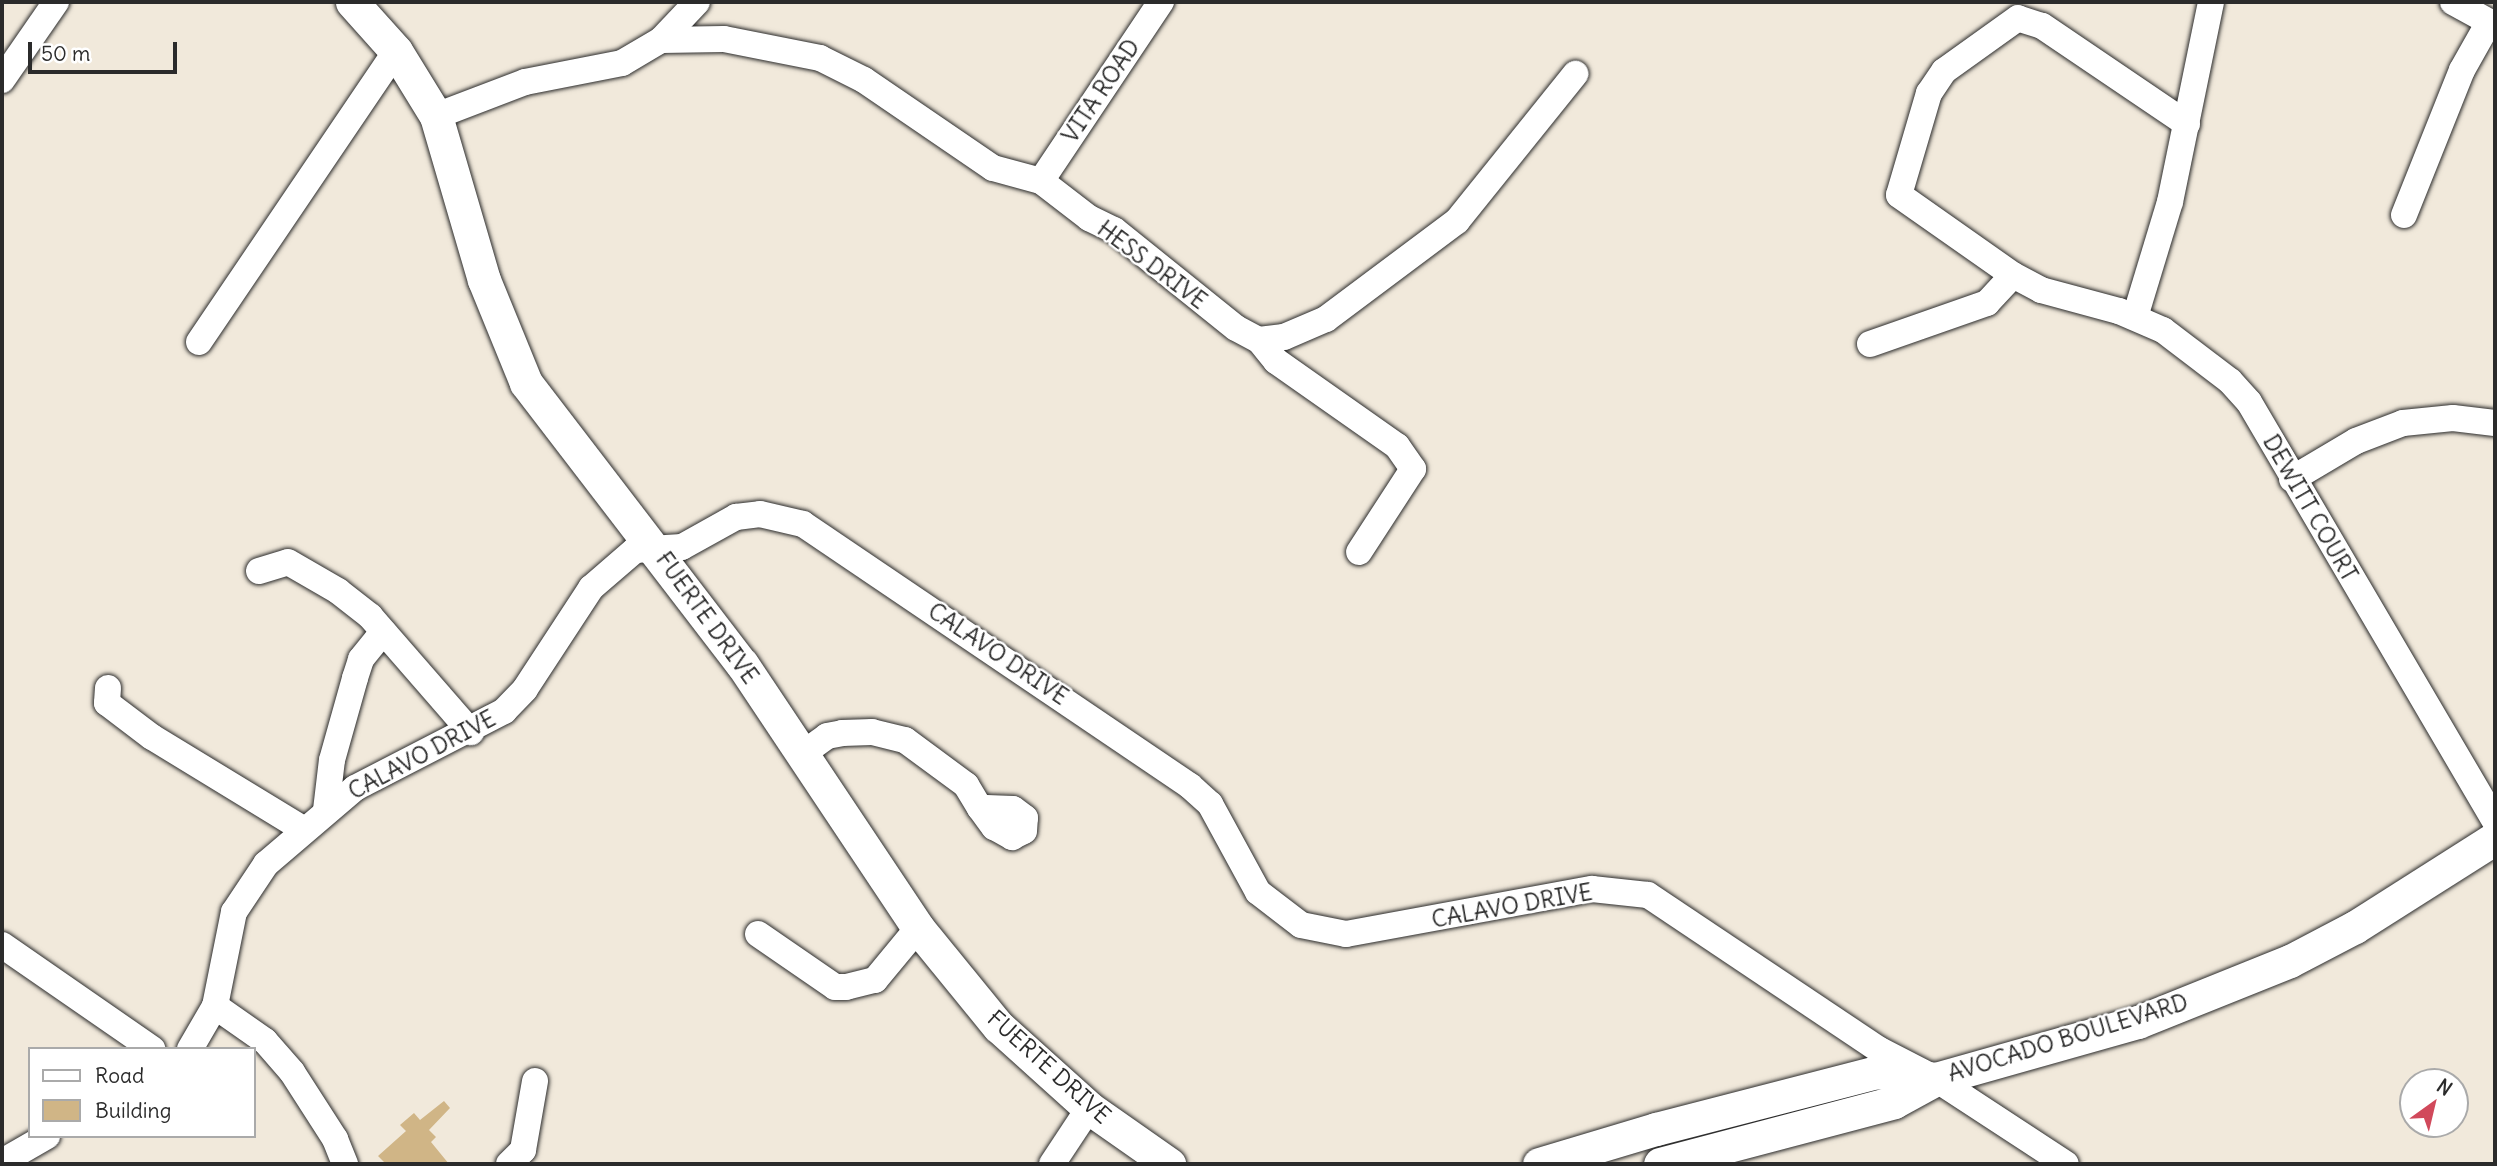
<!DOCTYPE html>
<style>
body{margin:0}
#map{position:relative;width:2497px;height:1166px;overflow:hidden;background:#f1e9db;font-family:Delius,sans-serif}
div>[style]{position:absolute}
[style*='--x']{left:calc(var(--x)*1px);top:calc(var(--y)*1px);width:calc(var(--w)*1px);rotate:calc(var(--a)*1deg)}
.building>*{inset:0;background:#d0b586}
.roads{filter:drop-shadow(0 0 2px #2b2b2b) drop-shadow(0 0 2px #2b2b2b)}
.minor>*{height:26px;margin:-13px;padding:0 13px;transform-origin:13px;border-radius:13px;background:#fff}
.major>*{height:33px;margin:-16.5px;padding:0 16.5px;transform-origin:16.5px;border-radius:16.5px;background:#fff}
span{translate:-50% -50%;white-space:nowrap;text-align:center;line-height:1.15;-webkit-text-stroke:5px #fff;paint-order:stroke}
.street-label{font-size:23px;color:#2b2b2b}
.frame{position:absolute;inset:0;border:4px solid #2b2b2b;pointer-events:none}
.legend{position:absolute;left:28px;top:1047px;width:228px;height:91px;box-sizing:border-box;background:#fff;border:2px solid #aaa;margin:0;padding:9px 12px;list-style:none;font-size:21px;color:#2b2b2b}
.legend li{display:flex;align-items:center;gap:14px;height:35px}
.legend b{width:35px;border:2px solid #aaa}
.north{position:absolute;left:2399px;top:1068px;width:70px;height:70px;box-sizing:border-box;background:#fff;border:2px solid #aaa;border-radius:50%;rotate:34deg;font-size:19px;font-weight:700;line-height:28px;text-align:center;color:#2b2b2b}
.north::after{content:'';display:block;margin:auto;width:24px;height:32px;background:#d1495b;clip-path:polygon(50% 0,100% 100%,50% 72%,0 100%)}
.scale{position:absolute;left:28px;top:42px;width:149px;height:32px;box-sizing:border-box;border:4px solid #2b2b2b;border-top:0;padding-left:9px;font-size:21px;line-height:24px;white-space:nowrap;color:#2b2b2b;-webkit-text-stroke:5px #fff;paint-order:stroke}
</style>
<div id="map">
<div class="building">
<div style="clip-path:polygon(444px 1101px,450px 1108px,429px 1130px,436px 1137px,431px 1142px,449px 1164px,386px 1164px,378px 1156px,406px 1131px,400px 1125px,414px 1113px,420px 1120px)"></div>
</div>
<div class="roads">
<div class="minor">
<div style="--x:2453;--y:2;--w:48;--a:28.7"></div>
<div style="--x:661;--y:40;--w:63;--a:-0.9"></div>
<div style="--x:724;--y:39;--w:98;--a:11.2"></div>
<div style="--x:820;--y:58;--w:49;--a:26.6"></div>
<div style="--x:864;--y:80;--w:156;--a:34.3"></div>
<div style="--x:993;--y:168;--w:50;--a:15.2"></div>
<div style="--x:1041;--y:181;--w:61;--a:37.6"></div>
<div style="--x:1089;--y:218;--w:28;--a:26"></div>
<div style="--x:1114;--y:230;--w:156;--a:38.8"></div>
<div style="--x:1236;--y:328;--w:26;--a:28"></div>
<div style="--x:1259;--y:340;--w:25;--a:-7"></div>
<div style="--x:1284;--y:337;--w:46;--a:-23.2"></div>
<div style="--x:1326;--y:319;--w:164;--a:-36.8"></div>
<div style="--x:1457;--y:221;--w:189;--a:-51.2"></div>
<div style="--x:2;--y:80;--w:95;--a:-55.3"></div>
<div style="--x:436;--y:116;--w:95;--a:-20.9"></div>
<div style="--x:525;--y:82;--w:99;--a:-11.1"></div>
<div style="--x:622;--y:63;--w:45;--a:-30.5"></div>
<div style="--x:661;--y:40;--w:52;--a:-46.5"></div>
<div style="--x:2187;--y:124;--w:175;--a:-145.9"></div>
<div style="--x:2042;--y:26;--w:25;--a:-162"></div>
<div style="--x:2018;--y:18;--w:91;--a:144.4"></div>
<div style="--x:1944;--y:71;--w:27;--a:124"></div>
<div style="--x:1929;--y:93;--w:106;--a:106.4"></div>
<div style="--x:1899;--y:195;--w:139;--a:35.1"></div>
<div style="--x:2013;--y:275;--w:32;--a:28"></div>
<div style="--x:2041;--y:290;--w:81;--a:15.1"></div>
<div style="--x:2119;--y:311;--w:48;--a:23.4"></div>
<div style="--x:2163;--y:330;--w:84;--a:37.3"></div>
<div style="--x:2230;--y:381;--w:28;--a:48"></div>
<div style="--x:2249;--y:402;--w:486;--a:59.6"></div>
<div style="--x:1041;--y:181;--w:216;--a:-56.2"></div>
<div style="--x:2404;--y:215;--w:156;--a:-68.2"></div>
<div style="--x:2462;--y:70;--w:55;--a:-60.6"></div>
<div style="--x:2135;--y:317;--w:120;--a:-73.1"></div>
<div style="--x:2170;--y:202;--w:204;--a:-78.4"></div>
<div style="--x:1259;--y:340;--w:27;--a:51"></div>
<div style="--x:1276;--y:361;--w:148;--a:35.1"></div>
<div style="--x:1397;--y:446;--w:28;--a:55"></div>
<div style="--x:1413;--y:469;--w:99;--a:123"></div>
<div style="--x:199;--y:342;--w:351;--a:-55.9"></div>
<div style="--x:1870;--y:344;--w:124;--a:-19.3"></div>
<div style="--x:1987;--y:303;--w:38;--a:-47"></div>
<div style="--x:2292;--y:479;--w:74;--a:-30.7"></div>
<div style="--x:2356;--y:441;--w:50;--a:-21"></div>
<div style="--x:2403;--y:423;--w:50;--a:-5.7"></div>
<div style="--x:2453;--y:418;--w:42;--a:6.8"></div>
<div style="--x:259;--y:571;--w:30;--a:-17"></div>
<div style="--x:288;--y:562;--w:58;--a:30.1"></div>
<div style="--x:338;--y:591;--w:41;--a:38"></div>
<div style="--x:370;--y:616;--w:154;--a:49"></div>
<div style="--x:108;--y:688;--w:15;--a:94"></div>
<div style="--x:107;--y:703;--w:56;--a:37.1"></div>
<div style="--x:152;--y:737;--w:177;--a:31.4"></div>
<div style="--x:801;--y:755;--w:32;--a:-36"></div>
<div style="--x:827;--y:736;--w:15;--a:-11"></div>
<div style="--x:842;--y:733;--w:30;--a:-2"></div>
<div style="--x:872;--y:732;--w:34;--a:14"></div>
<div style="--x:905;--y:740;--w:76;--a:36.4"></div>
<div style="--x:966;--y:785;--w:27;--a:59"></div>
<div style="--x:980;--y:808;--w:24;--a:54"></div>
<div style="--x:994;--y:827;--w:21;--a:29"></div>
<div style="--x:1012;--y:837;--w:13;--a:-27"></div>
<div style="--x:1024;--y:831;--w:13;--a:-86"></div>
<div style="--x:1025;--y:818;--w:15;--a:-143"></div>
<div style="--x:1013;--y:809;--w:33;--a:-178"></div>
<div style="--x:326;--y:810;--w:50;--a:-83.2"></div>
<div style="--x:332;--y:760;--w:85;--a:-74.3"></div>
<div style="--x:355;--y:678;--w:20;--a:-72"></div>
<div style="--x:361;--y:659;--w:35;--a:-51"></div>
<div style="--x:758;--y:934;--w:93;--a:34.5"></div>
<div style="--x:835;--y:987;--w:11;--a:0"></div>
<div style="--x:846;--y:987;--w:30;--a:-14"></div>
<div style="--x:875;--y:980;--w:67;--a:-50.4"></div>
<div style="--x:2;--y:945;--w:183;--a:34.7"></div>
<div style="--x:215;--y:1006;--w:61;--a:35"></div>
<div style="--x:265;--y:1041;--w:41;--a:48.9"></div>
<div style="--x:292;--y:1072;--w:80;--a:57.3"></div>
<div style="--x:335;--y:1139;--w:27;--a:68"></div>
<div style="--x:190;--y:1049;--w:50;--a:-59.8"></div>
<div style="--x:215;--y:1006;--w:96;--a:-78.6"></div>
<div style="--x:234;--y:912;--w:58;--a:-56.3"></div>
<div style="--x:266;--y:864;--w:117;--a:-40.5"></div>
<div style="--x:355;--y:788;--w:168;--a:-27.3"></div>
<div style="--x:504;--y:711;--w:30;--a:-46"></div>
<div style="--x:525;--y:689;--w:121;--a:-56.8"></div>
<div style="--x:591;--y:588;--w:58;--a:-40.8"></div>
<div style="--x:635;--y:550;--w:47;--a:-3.7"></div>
<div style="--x:682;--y:547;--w:62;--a:-29.1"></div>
<div style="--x:736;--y:517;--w:24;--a:-7"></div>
<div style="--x:760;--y:514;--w:44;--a:13.1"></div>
<div style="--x:803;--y:524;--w:467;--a:34.1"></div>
<div style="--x:1190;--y:786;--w:27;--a:42"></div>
<div style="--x:1210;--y:804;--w:100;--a:61.4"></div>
<div style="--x:1258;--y:892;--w:54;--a:37.5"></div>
<div style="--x:1301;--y:925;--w:46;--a:11.3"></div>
<div style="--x:1346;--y:934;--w:250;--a:-10.4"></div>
<div style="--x:1592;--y:889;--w:56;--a:6.1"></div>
<div style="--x:1648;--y:895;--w:277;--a:33.8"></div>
<div style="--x:1878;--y:1049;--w:65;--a:27.3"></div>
<div style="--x:1936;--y:1079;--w:155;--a:33.2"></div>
<div style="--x:2;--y:1162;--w:52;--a:-30"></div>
<div style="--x:509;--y:1164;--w:20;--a:-45"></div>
<div style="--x:523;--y:1150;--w:70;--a:-80.1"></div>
<div style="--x:1052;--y:1164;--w:67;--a:-56.5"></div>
</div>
<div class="major">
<div style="--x:352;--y:2;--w:66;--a:48.1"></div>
<div style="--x:396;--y:51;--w:76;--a:58.4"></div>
<div style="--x:436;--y:116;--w:171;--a:73.7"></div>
<div style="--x:484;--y:280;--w:111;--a:67.8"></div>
<div style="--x:526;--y:383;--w:354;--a:52.5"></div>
<div style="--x:742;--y:664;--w:317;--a:56.3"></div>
<div style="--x:918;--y:928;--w:127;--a:50.8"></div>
<div style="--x:998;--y:1026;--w:122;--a:42"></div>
<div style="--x:1089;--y:1108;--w:98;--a:35"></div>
<div style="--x:1539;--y:1164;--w:122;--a:-16.7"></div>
<div style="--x:1656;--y:1129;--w:227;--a:-14.5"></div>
<div style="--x:1876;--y:1072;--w:60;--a:6.7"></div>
<div style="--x:1660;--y:1164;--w:242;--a:-14.8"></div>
<div style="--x:1894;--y:1102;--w:48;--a:-28.7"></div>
<div style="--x:1936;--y:1079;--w:210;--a:-15.8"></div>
<div style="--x:2138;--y:1022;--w:164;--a:-21.9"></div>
<div style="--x:2290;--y:961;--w:73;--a:-27.6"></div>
<div style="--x:2355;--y:927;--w:166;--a:-32.4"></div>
</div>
</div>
<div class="street-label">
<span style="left:1101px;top:91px;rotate:-56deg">VITA ROAD</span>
<span style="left:1152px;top:265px;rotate:37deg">HESS DRIVE</span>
<span style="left:2310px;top:508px;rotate:60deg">DEWITT COURT</span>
<span style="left:707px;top:618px;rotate:54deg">FUERTE DRIVE</span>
<span style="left:998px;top:654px;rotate:34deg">CALAVO DRIVE</span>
<span style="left:422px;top:755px;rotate:-28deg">CALAVO DRIVE</span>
<span style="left:1512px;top:906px;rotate:-10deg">CALAVO DRIVE</span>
<span style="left:2068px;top:1038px;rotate:-17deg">AVOCADO BOULEVARD</span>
<span style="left:1049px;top:1067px;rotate:42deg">FUERTE DRIVE</span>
</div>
<div class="frame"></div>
<ul class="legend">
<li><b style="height:9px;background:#fff"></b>Road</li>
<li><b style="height:19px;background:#d0b586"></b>Building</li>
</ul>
<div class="north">N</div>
<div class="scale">50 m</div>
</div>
